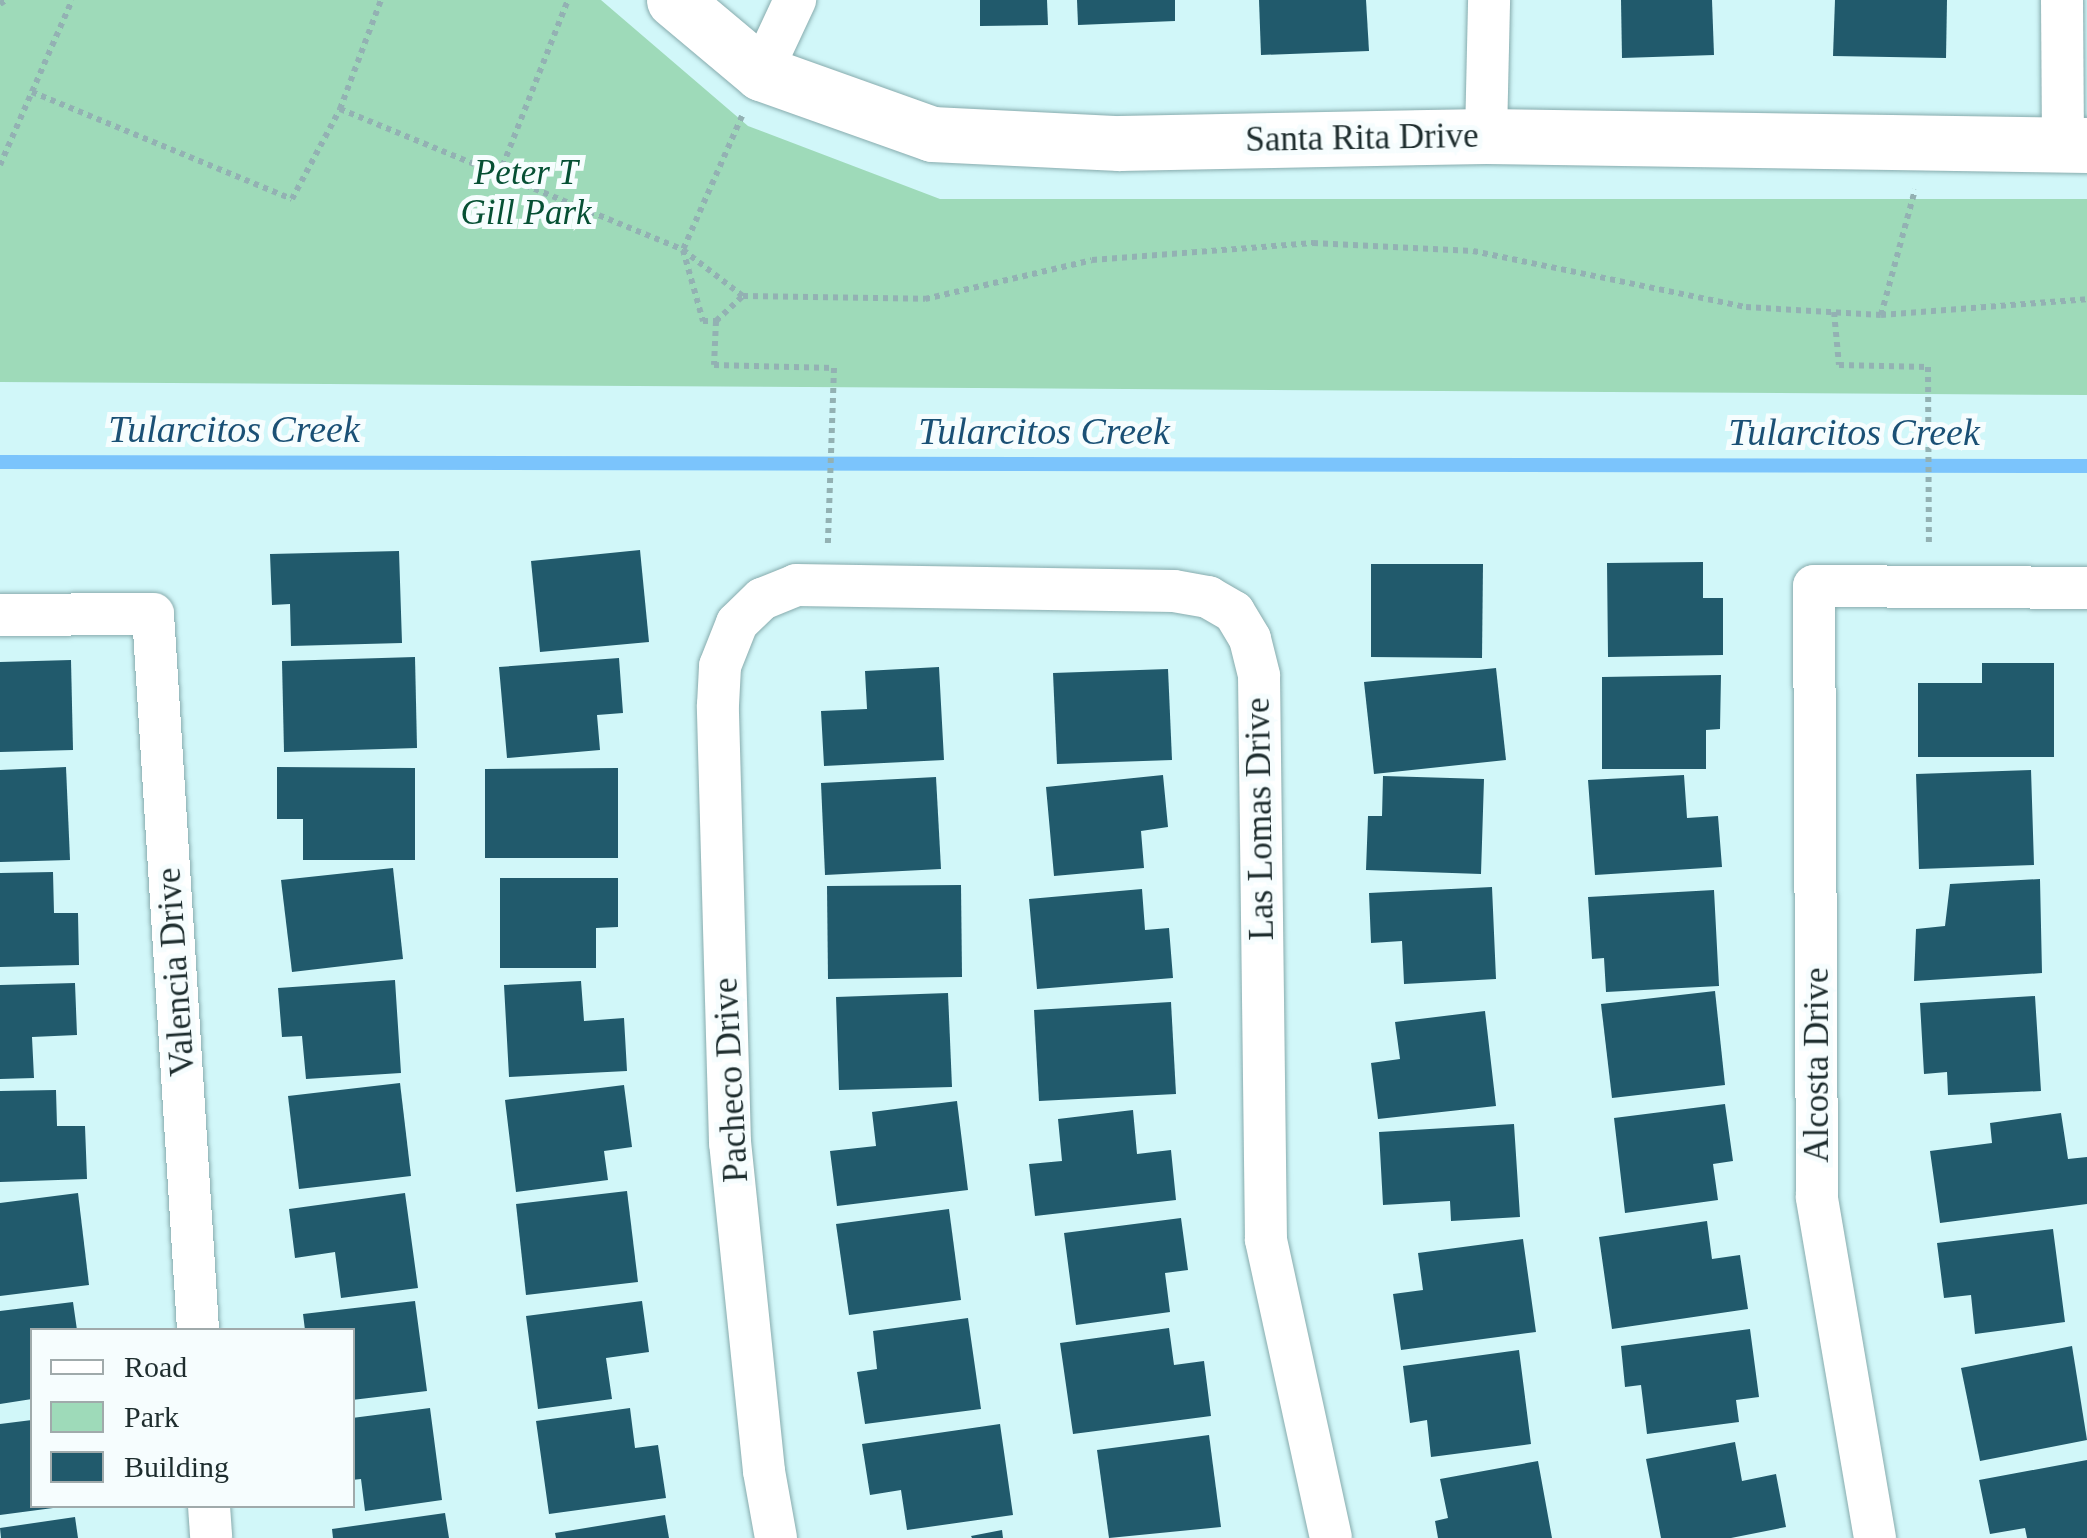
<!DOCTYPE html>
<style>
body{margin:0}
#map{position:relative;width:2087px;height:1538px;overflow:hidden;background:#d1f7f9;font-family:"Times New Roman",serif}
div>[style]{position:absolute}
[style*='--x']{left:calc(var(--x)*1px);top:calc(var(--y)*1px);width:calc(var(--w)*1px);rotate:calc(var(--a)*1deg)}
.green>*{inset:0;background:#9edab9}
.stream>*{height:14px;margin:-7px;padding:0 7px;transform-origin:7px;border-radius:7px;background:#7bc4fc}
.building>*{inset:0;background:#215a6c}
.path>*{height:6px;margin-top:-3px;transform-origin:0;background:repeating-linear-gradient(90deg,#93b1b3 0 5px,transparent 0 10px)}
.roads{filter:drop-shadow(0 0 2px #87abad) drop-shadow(0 0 2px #87abad)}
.street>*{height:42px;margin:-21px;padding:0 21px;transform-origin:21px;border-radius:21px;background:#fff}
.secondary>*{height:55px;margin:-27.5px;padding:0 27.5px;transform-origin:27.5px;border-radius:27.5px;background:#fff}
span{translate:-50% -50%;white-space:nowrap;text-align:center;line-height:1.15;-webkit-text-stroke:10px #f6fdfe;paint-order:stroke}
.street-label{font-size:35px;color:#1e2d2e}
.park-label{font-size:35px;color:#065034;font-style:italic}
.water-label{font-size:38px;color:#1a5075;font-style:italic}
.legend{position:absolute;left:30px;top:1328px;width:325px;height:180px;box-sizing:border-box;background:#f6fdfe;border:2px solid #a0aaab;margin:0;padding:12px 18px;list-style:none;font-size:30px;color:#1e2d2e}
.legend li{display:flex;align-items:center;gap:20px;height:50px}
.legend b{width:50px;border:2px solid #a0aaab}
</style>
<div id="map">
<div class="green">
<div style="clip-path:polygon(0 0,601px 0,748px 126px,940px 199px,2087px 199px,2087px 395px,0 382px)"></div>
</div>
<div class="stream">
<div style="--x:0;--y:462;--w:2087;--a:0.11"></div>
</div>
<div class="building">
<div style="clip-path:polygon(980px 0,1047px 0,1048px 25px,980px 26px)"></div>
<div style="clip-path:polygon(1077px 0,1175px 0,1175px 21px,1078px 25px)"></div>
<div style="clip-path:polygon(1259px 0,1366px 0,1369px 51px,1261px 55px)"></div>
<div style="clip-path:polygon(1621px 0,1712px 0,1714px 55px,1622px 58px)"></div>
<div style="clip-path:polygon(1835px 0,1947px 0,1946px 58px,1833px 56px)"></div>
<div style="clip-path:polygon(640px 550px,649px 642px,540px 652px,531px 561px)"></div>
<div style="clip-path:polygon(399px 551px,402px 643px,291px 646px,290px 604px,272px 605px,270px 554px)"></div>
<div style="clip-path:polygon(1703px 562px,1703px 598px,1723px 598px,1723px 655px,1608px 657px,1607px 563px)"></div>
<div style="clip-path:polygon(1371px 564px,1483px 564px,1482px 658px,1371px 657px)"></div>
<div style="clip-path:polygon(415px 657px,417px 748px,284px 752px,282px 661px)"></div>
<div style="clip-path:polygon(619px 658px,623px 713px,597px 715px,600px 750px,507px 758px,499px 667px)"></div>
<div style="clip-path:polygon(71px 660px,73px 750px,0 752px,0 662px)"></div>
<div style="clip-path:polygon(1982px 663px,2054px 663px,2054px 757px,1918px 757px,1918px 683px,1982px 683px)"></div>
<div style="clip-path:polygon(939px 667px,944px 760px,824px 766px,821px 711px,867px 709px,865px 671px)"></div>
<div style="clip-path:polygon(1496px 668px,1506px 760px,1374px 774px,1364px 682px)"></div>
<div style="clip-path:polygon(1168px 669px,1172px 760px,1057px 764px,1053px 673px)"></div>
<div style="clip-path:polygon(1721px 675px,1720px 729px,1706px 730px,1706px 769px,1602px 769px,1602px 677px)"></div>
<div style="clip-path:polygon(66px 767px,70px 860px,0 862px,0 770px)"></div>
<div style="clip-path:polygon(277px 767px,415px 768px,415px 860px,303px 860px,303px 819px,277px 819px)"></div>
<div style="clip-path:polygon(618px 768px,618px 858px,485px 858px,485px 769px)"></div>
<div style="clip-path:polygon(2031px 770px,2034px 865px,1919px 869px,1916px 774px)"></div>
<div style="clip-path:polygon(1163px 775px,1168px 827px,1141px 831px,1144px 868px,1054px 876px,1046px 787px)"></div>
<div style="clip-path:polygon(1684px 775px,1687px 818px,1718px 816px,1722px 867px,1595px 875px,1588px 780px)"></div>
<div style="clip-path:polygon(1383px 776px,1484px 779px,1481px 874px,1366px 870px,1368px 816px,1382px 816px)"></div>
<div style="clip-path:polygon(936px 777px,941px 869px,825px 875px,821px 783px)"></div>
<div style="clip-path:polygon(393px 868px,403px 959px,292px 972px,281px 880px)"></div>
<div style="clip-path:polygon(53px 872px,54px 913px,78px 913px,79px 965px,0 967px,0 873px)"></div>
<div style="clip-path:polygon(500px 878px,618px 878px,618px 927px,596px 928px,596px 968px,500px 968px)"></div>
<div style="clip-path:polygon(2040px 879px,2042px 973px,1914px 981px,1916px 929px,1945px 926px,1950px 884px)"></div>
<div style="clip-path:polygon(961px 885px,962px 977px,828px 979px,827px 886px)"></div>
<div style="clip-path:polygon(1492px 887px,1496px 979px,1404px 984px,1402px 941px,1371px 943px,1369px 893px)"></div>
<div style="clip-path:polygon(1142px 889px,1145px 930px,1169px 928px,1173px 978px,1037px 989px,1029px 899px)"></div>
<div style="clip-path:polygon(1714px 890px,1719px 986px,1606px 992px,1604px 958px,1592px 959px,1588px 897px)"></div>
<div style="clip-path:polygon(395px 980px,401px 1073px,306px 1079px,302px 1036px,282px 1037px,278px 988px)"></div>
<div style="clip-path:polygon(581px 981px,584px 1021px,624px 1018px,627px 1071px,509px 1077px,504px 985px)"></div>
<div style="clip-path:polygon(75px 983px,77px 1035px,32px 1037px,34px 1078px,0 1079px,0 985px)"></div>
<div style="clip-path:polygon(1715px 991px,1725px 1085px,1612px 1098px,1601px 1004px)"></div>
<div style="clip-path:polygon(948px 993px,952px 1087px,839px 1090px,836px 997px)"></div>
<div style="clip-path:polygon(2035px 996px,2041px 1091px,1948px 1095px,1947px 1072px,1924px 1074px,1920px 1003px)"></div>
<div style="clip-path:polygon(1171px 1002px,1176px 1094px,1039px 1101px,1034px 1010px)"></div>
<div style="clip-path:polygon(1485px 1011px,1496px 1106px,1378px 1119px,1371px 1063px,1400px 1059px,1395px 1022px)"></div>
<div style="clip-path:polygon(400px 1083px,411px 1176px,299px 1189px,288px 1096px)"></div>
<div style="clip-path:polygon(624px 1085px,632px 1147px,604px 1151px,608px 1180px,516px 1192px,505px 1100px)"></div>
<div style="clip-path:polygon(56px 1090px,57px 1126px,85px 1126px,87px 1179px,0 1182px,0 1091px)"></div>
<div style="clip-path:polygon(957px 1101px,968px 1190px,837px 1206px,830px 1151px,876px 1146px,872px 1112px)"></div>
<div style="clip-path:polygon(1725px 1104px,1733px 1161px,1713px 1164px,1718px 1200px,1625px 1213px,1614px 1118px)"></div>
<div style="clip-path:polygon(1133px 1110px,1137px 1154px,1171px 1150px,1176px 1200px,1035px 1216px,1029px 1164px,1062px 1161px,1058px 1119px)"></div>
<div style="clip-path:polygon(2061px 1113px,2068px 1159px,2087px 1157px,2087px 1204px,1940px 1223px,1930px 1151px,1992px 1143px,1990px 1123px)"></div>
<div style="clip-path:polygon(1514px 1124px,1520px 1217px,1451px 1221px,1450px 1201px,1383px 1205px,1379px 1132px)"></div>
<div style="clip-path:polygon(627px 1191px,638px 1282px,526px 1295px,516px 1204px)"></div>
<div style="clip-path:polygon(78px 1193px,89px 1285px,0 1296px,0 1203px)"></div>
<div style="clip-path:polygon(405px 1193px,418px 1288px,341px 1298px,335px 1252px,295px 1258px,289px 1209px)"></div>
<div style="clip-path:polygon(949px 1209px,961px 1300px,849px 1315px,836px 1224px)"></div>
<div style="clip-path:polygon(1181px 1218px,1188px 1270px,1165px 1273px,1170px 1312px,1076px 1325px,1064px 1233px)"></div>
<div style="clip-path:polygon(1707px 1221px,1712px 1259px,1740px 1255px,1748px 1309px,1612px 1329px,1599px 1237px)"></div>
<div style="clip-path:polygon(2053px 1229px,2065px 1322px,1975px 1334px,1971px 1295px,1944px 1298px,1937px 1243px)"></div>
<div style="clip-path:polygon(1523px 1239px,1536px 1332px,1401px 1350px,1393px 1294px,1423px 1290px,1418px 1253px)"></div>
<div style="clip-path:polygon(415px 1301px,427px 1391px,352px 1400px,352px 1330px,305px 1330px,303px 1314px)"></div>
<div style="clip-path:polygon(642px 1301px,649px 1352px,606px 1358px,612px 1399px,538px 1409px,526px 1316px)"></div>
<div style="clip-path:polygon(73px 1302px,77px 1330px,32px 1330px,32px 1399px,0 1404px,0 1311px)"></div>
<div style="clip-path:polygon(968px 1318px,981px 1409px,865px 1424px,857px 1372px,877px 1369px,873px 1331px)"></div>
<div style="clip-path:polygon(1169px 1328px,1174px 1365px,1204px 1361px,1211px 1416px,1073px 1434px,1060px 1343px)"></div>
<div style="clip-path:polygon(1750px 1329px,1759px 1397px,1736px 1400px,1739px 1422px,1647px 1434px,1641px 1385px,1625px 1387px,1621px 1346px)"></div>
<div style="clip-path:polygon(2072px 1346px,2087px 1440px,1980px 1461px,1961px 1368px)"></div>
<div style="clip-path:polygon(1519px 1350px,1531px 1444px,1431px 1457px,1427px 1420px,1410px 1423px,1403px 1366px)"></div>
<div style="clip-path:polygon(430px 1408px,442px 1500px,365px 1511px,361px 1479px,352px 1480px,352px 1418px)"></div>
<div style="clip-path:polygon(630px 1408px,635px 1448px,658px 1445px,666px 1498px,549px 1514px,536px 1421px)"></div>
<div style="clip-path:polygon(32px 1420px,32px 1506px,53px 1508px,0 1515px,0 1424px)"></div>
<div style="clip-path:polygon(1000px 1424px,1013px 1515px,907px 1530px,901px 1490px,870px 1495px,862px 1444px)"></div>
<div style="clip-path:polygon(1209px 1435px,1221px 1527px,1109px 1538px,1097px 1450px)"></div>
<div style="clip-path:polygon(1735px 1442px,1742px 1481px,1776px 1474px,1786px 1527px,1731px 1538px,1661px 1538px,1646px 1459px)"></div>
<div style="clip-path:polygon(2087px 1460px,2087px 1538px,2027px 1538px,2025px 1528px,1990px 1534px,1979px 1480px)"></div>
<div style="clip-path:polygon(1538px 1461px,1552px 1538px,1438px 1538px,1435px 1521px,1448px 1518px,1440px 1479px)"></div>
<div style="clip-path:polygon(445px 1513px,449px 1538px,333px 1538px,332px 1529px)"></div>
<div style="clip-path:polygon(665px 1515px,669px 1538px,556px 1538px,555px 1533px)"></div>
<div style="clip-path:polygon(75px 1517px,78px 1538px,1px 1538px,0 1528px)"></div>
<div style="clip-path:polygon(1002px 1530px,1003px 1538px,972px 1538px,971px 1536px)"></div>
</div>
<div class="path">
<div style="--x:0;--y:4;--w:7;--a:-34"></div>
<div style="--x:32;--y:92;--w:281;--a:22.4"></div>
<div style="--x:292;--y:199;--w:102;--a:-61.9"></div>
<div style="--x:340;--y:109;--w:116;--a:-69.4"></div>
<div style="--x:340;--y:109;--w:371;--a:22.3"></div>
<div style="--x:683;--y:250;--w:76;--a:37.5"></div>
<div style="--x:743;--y:296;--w:182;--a:0.9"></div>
<div style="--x:925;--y:299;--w:171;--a:-13.1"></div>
<div style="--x:1092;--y:260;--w:222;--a:-4.4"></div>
<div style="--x:1313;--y:243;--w:160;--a:2.9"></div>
<div style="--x:1473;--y:251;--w:279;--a:11.6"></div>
<div style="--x:1746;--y:307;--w:135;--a:3.4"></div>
<div style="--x:1881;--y:315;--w:207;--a:-4.4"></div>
<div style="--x:742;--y:116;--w:146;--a:113.8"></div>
<div style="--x:683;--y:250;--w:74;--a:74.3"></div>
<div style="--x:703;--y:321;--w:13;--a:0"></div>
<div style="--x:716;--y:321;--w:44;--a:92.6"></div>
<div style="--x:714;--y:365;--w:120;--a:1.4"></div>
<div style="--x:834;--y:368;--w:176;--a:92"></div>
<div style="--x:0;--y:165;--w:180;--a:-66.4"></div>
<div style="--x:499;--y:175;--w:188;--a:-68.5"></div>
<div style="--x:1834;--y:312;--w:53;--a:84.6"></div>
<div style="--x:1839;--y:365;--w:89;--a:1.3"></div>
<div style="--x:1928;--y:367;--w:179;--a:89.7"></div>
<div style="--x:1881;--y:315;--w:130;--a:-74.8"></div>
<div style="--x:716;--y:321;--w:37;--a:-43"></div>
</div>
<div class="roads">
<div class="street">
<div style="--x:2062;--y:0;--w:145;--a:89.6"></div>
<div style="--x:761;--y:73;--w:81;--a:-65"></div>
<div style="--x:1486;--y:136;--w:136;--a:-88.7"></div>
<div style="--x:0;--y:615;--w:153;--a:-0.4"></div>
<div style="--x:153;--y:614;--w:717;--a:86.4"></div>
<div style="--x:209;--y:1506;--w:32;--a:86"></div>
<div style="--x:776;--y:1538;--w:68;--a:-100.2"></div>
<div style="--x:764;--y:1471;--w:330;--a:-95.9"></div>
<div style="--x:730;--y:1143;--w:438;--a:-91.6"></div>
<div style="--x:718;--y:705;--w:39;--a:-87"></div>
<div style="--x:720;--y:666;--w:46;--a:-68.4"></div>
<div style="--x:737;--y:623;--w:35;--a:-44"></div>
<div style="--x:762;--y:599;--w:37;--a:-22"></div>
<div style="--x:796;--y:585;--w:378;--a:0.9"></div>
<div style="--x:1174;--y:591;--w:35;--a:10"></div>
<div style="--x:1208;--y:597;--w:30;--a:30"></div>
<div style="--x:1234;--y:612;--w:31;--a:59"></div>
<div style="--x:1250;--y:639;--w:38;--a:76"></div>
<div style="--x:1259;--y:676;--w:564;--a:89.29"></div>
<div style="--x:1266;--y:1240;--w:305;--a:77.7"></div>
<div style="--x:1875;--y:1538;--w:346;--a:-99.7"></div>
<div style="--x:1817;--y:1197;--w:611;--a:-90.28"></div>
<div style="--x:1814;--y:586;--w:273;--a:0.4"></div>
</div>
<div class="secondary">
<div style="--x:674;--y:0;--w:114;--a:40"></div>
<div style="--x:761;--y:73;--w:182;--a:19.6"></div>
<div style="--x:932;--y:134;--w:187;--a:2.8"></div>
<div style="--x:1119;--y:143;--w:367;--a:-1.1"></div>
<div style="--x:1486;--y:136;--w:601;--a:0.86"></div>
</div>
</div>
<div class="street-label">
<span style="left:1362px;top:138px;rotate:-1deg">Santa Rita Drive</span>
<span style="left:1260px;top:819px;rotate:-91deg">Las Lomas Drive</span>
<span style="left:176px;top:972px;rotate:-94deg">Valencia Drive</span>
<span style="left:1817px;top:1065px;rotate:-90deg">Alcosta Drive</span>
<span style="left:731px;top:1080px;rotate:-93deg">Pacheco Drive</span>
</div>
<div class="park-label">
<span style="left:526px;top:193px">Peter T<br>Gill Park</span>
</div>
<div class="water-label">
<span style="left:234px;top:430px">Tularcitos Creek</span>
<span style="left:1044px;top:432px">Tularcitos Creek</span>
<span style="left:1854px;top:433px">Tularcitos Creek</span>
</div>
<ul class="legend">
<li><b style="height:12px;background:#fff"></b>Road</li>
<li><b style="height:28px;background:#9edab9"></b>Park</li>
<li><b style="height:28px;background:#215a6c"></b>Building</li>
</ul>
</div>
